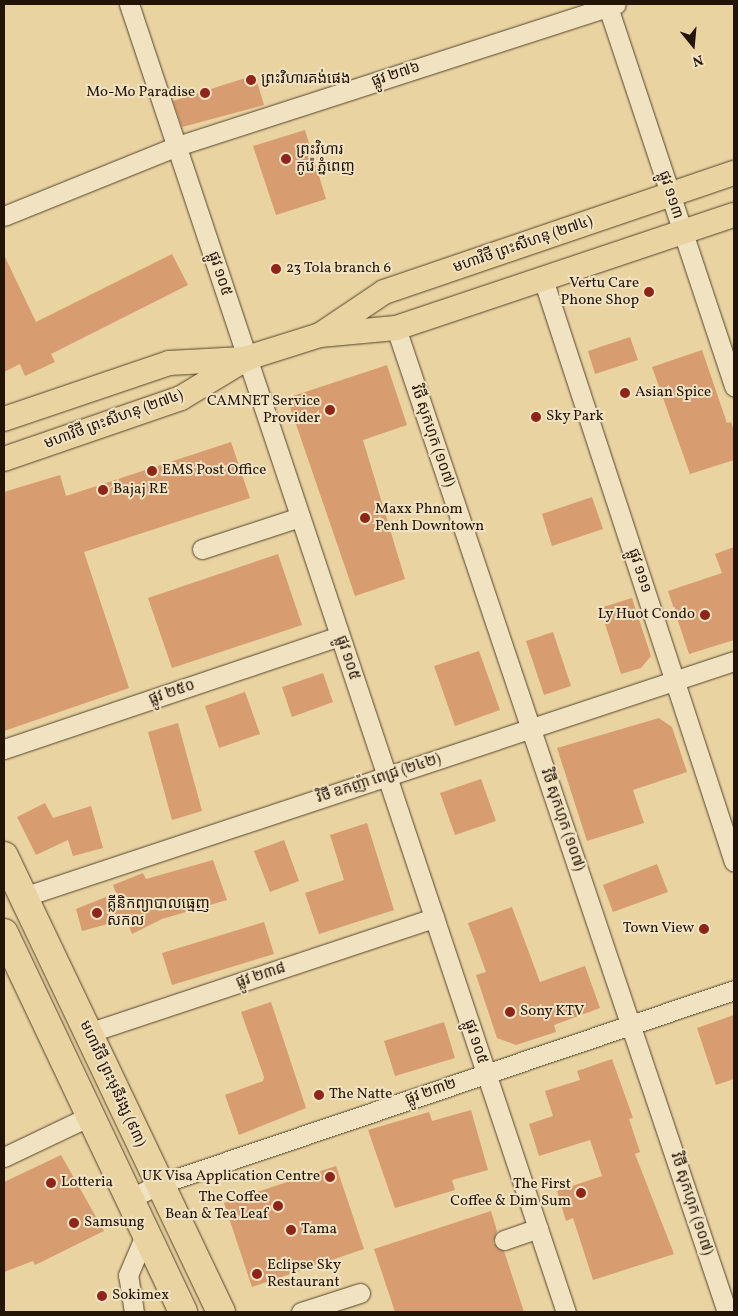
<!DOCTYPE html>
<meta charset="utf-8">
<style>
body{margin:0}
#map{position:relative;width:738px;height:1316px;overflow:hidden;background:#e9d3a1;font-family:Vollkorn,"Noto Sans Khmer",serif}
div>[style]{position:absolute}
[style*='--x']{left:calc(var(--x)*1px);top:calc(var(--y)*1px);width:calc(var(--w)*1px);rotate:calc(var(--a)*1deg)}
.building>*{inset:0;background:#d79c70}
.roads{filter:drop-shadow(0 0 1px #55442c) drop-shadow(0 0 1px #55442c)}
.minor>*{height:19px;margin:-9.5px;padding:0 9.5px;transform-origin:9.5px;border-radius:9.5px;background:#f1e2c2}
.major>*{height:24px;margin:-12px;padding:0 12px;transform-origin:12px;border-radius:12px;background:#e9d3a1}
.highway>*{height:28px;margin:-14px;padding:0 14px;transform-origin:14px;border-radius:14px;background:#e9d3a1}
.dots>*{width:14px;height:14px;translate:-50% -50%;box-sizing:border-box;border:2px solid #f1e2c2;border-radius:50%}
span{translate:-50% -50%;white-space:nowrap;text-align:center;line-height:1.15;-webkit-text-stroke:4px #f1e2c2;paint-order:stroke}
.street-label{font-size:15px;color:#241405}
.poi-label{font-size:15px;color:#241405}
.left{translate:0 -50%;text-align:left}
.right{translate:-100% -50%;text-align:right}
.frame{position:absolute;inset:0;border:5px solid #241405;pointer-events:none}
.north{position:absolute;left:668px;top:20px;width:50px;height:50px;-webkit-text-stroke:4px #f1e2c2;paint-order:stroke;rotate:163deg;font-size:14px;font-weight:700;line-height:20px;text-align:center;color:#241405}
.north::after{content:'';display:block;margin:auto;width:18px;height:22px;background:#241405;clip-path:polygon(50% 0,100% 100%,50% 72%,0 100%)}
</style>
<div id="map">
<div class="building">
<div style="clip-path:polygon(255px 75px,264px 105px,182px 127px,173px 101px)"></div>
<div style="clip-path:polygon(305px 130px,326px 199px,276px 215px,253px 146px)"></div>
<div style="clip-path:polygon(172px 254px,188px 285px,51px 354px,55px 362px,25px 376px,20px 364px,4px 372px,4px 255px,36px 322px)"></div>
<div style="clip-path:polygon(630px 337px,638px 360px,595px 374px,588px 351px)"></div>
<div style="clip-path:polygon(702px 350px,727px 423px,731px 422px,734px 431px,734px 460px,690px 474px,652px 367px)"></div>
<div style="clip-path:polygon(387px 365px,407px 425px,363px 440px,405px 579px,355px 596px,287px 398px)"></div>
<div style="clip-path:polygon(231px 442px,250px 498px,84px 552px,129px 688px,4px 731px,4px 492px,60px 475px,66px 496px)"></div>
<div style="clip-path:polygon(592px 497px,603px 529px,552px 546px,542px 514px)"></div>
<div style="clip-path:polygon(734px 547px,734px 640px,689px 654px,668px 591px,722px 573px,715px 554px)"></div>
<div style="clip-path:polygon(278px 554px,302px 625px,172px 668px,148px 598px)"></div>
<div style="clip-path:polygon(632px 598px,651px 656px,641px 668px,621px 674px,600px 608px)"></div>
<div style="clip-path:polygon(553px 632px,571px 686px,544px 695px,526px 641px)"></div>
<div style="clip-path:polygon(479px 651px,500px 710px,455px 726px,434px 666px)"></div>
<div style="clip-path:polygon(323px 673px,333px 702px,292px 717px,282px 687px)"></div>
<div style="clip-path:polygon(245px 692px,260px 734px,219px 748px,205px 706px)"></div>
<div style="clip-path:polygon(659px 718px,672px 727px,687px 772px,633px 790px,644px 823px,587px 841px,557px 748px)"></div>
<div style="clip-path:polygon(178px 723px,202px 811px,172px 820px,148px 732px)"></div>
<div style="clip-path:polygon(481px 779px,496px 821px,455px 835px,440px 793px)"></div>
<div style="clip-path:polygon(45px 803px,53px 818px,91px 806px,103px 848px,73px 856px,68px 840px,36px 855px,17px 817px)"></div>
<div style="clip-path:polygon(367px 823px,394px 910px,319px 934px,305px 893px,344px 880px,330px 835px)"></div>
<div style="clip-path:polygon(284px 840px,299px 881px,270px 892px,254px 851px)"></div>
<div style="clip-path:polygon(213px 860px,227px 900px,162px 919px,132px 934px,126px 919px,82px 931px,76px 909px,116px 893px,113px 885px,143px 873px,146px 879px)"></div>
<div style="clip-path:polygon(657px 864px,668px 892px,613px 912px,603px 885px)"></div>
<div style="clip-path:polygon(512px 907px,540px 982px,585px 966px,600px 1008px,554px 1025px,556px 1032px,516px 1045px,497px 1038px,476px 975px,486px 972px,468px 923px)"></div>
<div style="clip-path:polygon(264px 922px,274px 954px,172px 985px,162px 953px)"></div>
<div style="clip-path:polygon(271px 1002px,306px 1108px,239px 1135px,225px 1095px,263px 1081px,264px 1077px,241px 1012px)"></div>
<div style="clip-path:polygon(734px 1015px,734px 1079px,716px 1085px,697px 1028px)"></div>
<div style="clip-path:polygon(444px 1022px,455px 1058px,395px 1076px,384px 1041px)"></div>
<div style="clip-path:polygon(612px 1059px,633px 1118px,629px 1119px,640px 1152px,635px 1154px,674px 1254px,593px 1280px,573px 1218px,566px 1221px,557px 1191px,602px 1176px,590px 1140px,539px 1156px,529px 1124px,553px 1116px,545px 1091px,580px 1080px,577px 1071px)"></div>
<div style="clip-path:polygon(471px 1110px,488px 1170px,452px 1180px,455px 1190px,395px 1208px,368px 1130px,429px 1112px,432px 1121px)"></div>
<div style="clip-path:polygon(61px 1155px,104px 1231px,35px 1265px,33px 1261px,4px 1272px,4px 1182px)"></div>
<div style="clip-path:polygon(336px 1166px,364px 1249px,252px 1287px,224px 1203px)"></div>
<div style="clip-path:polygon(491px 1211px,497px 1231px,493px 1243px,504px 1251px,524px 1312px,395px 1312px,374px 1249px)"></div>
</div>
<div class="roads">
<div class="minor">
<div style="--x:129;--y:4;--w:1379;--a:71.53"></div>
<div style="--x:607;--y:4;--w:403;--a:71.6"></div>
<div style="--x:4;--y:216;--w:187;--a:-22"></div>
<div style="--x:177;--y:146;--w:461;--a:-17.9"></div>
<div style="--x:543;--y:279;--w:613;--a:71.86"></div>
<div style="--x:396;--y:328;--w:1038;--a:71.41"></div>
<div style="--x:202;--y:549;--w:103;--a:-18.1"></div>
<div style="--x:4;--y:749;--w:354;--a:-18.6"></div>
<div style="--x:23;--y:897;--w:749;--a:-18.36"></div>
<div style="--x:88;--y:1033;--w:365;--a:-18.4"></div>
<div style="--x:4;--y:1157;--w:95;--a:-25.5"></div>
<div style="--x:129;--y:1199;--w:34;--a:-26"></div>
<div style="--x:160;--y:1184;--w:606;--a:-18.67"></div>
<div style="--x:504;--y:1240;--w:36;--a:-19"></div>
<div style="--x:134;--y:1312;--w:37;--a:-99"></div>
<div style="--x:128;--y:1275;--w:46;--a:-66.8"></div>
<div style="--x:301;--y:1312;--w:62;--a:-17.9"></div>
</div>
<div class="major">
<div style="--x:323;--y:333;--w:73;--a:-33.9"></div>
<div style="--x:384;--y:292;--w:370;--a:-18.8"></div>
<div style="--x:4;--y:419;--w:174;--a:-18.7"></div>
<div style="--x:169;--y:363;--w:74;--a:-3.1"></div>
<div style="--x:4;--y:459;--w:187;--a:-19"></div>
<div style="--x:181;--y:398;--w:77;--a:-31.2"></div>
<div style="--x:247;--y:358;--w:77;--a:-17.5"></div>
<div style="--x:320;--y:335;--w:76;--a:-5.3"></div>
<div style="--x:396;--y:328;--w:356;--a:-18.5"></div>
</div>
<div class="highway">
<div style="--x:4;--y:856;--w:505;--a:64.55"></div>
<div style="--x:4;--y:933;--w:419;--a:64.7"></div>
</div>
</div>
<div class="dots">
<div style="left:251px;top:80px;background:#8f2418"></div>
<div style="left:205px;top:93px;background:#8f2418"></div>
<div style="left:286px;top:159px;background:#8f2418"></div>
<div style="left:276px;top:269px;background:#8f2418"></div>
<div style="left:649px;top:292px;background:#8f2418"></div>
<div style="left:625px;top:393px;background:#8f2418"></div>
<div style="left:330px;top:410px;background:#8f2418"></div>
<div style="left:536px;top:417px;background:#8f2418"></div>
<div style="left:152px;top:471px;background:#8f2418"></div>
<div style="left:103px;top:490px;background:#8f2418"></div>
<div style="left:365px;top:518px;background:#8f2418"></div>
<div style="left:705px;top:615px;background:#8f2418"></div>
<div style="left:97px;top:913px;background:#8f2418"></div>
<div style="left:704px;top:929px;background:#8f2418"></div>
<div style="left:510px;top:1012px;background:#8f2418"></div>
<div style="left:319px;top:1095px;background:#8f2418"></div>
<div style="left:330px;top:1177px;background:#8f2418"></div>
<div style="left:51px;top:1183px;background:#8f2418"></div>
<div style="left:581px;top:1193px;background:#8f2418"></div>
<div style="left:278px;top:1206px;background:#8f2418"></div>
<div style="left:74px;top:1223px;background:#8f2418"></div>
<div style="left:291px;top:1230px;background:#8f2418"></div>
<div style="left:257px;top:1274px;background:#8f2418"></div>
<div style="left:102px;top:1296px;background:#8f2418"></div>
</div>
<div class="street-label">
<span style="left:396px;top:75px;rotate:-18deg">ផ្លូវ ២៧៦</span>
<span style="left:670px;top:195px;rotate:72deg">ផ្លូវ ១១៣</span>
<span style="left:523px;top:245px;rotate:-19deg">មហាវិថី ព្រះសីហនុ (២៧៤)</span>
<span style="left:219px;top:274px;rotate:72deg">ផ្លូវ ១០៥</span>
<span style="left:114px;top:420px;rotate:-20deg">មហាវិថី ព្រះសីហនុ (២៧៤)</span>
<span style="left:432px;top:436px;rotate:71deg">វិថី សុកហុក (១០៧)</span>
<span style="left:639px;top:571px;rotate:72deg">ផ្លូវ ១១១</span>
<span style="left:347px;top:658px;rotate:72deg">ផ្លូវ ១០៥</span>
<span style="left:172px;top:693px;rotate:-19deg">ផ្លូវ ២៥០</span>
<span style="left:379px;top:779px;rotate:-18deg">វិថី ឧកញ៉ា ពេជ្រ (២៤២)</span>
<span style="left:562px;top:820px;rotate:71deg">វិថី សុកហុក (១០៧)</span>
<span style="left:261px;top:976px;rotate:-18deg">ផ្លូវ ២៣៨</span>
<span style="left:475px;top:1042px;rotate:72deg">ផ្លូវ ១០៥</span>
<span style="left:112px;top:1084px;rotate:65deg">មហាវិថី ព្រះមុនីវង្ស (៩៣)</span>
<span style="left:431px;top:1092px;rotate:-19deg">ផ្លូវ ២៣២</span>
<span style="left:691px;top:1204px;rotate:72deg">វិថី សុកហុក (១០៧)</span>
</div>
<div class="poi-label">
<span class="left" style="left:261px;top:80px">ព្រះវិហារគង់ផេង</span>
<span class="right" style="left:195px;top:93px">Mo-Mo Paradise</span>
<span class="left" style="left:296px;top:159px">ព្រះវិហារ<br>កូរ៉េ ភ្នំពេញ</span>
<span class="left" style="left:286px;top:269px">23 Tola branch 6</span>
<span class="right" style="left:639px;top:292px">Vertu Care<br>Phone Shop</span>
<span class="left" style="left:635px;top:393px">Asian Spice</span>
<span class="right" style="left:320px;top:410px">CAMNET Service<br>Provider</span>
<span class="left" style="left:546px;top:417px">Sky Park</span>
<span class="left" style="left:162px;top:471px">EMS Post Office</span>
<span class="left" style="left:113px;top:490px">Bajaj RE</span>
<span class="left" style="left:375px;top:518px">Maxx Phnom<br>Penh Downtown</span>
<span class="right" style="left:695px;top:615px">Ly Huot Condo</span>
<span class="left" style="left:107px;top:913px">គ្លីនិកព្យាបាលធ្មេញ<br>សកល</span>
<span class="right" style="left:694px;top:929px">Town View</span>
<span class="left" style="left:520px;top:1012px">Sony KTV</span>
<span class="left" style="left:329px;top:1095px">The Natte</span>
<span class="right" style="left:320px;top:1177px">UK Visa Application Centre</span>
<span class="left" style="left:61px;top:1183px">Lotteria</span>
<span class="right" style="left:571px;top:1193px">The First<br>Coffee &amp; Dim Sum</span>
<span class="right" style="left:268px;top:1206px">The Coffee<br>Bean &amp; Tea Leaf</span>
<span class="left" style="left:84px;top:1223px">Samsung</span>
<span class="left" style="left:301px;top:1230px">Tama</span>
<span class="left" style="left:267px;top:1274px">Eclipse Sky<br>Restaurant</span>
<span class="left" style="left:112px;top:1296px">Sokimex</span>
</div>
<div class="frame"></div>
<div class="north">N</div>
</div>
